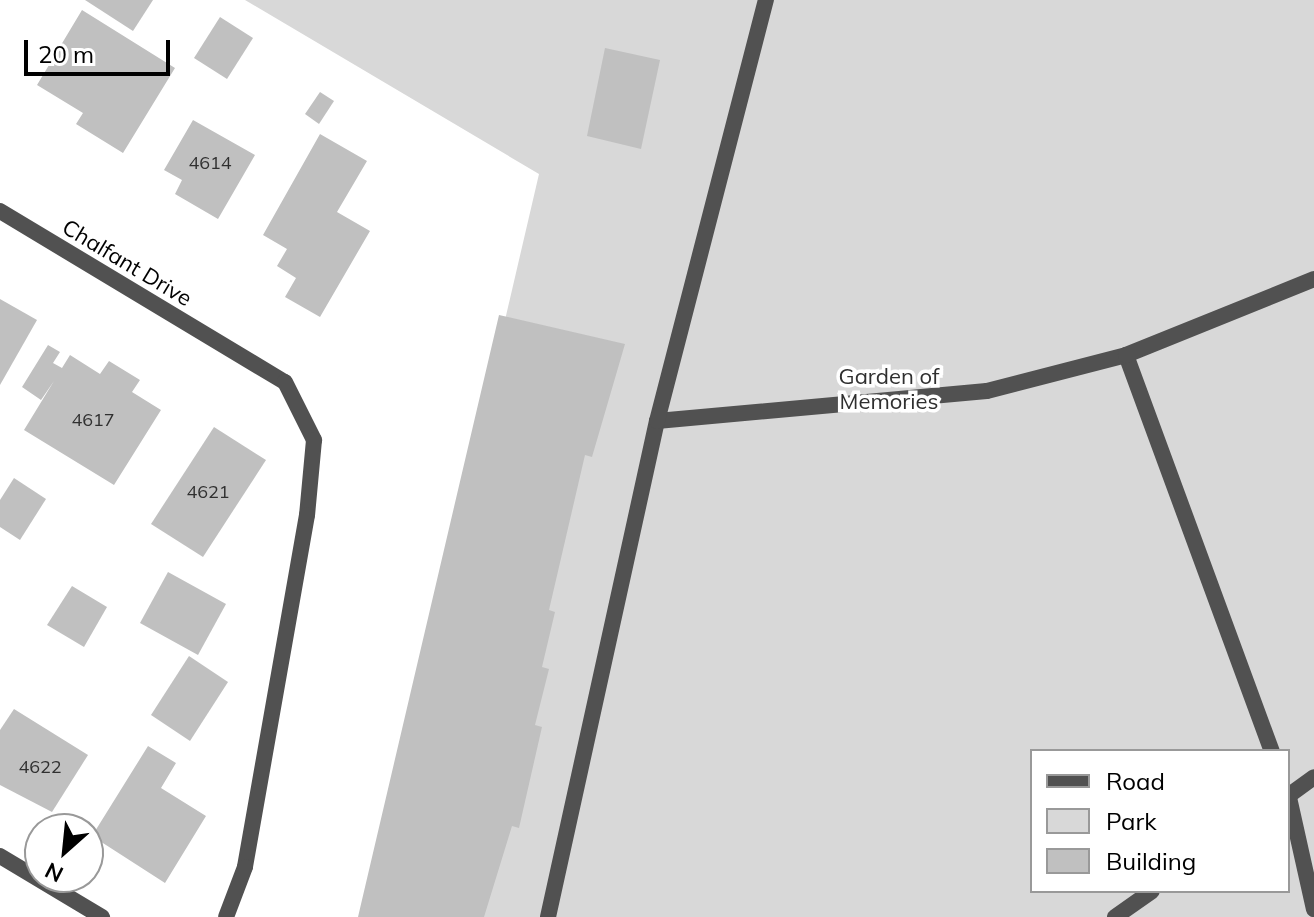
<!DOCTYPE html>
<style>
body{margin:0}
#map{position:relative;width:1314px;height:917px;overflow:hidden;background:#fff;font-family:Mulish,sans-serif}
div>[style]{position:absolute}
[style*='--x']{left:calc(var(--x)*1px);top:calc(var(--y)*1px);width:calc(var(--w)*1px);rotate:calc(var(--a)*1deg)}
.green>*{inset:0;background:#d8d8d8}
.building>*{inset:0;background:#c0c0c0}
.service>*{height:16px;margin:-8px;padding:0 8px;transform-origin:8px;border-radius:8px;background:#515151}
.minor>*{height:16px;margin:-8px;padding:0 8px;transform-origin:8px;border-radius:8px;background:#515151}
span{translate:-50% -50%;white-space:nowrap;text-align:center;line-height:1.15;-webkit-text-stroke:7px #fff;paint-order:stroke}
.number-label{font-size:18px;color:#303030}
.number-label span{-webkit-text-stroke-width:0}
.street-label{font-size:22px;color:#000}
.park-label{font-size:22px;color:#2f2f2f}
.legend{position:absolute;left:1030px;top:749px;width:260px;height:144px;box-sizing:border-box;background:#fff;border:2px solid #999;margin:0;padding:10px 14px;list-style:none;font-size:24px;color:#000}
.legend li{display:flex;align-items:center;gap:16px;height:40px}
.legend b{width:40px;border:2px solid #999}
.north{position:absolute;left:24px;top:813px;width:80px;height:80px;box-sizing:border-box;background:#fff;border:2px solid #999;border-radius:50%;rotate:207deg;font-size:22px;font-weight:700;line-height:32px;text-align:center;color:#000}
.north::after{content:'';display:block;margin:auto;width:28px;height:36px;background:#000;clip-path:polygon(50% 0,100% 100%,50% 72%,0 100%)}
.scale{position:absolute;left:24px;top:40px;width:146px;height:36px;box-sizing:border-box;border:4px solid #000;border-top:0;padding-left:10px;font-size:24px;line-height:28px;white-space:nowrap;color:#000;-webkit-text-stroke:6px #fff;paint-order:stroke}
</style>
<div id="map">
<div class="green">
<div style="clip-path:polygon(evenodd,245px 0,1314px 0,1314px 917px,366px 917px,539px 174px,245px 0,1032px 751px,1288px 751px,1288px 891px,1032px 891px,1032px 751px)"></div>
</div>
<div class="building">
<div style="clip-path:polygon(85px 0,153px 0,133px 31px)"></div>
<div style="clip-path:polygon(82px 10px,175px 68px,123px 153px,76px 124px,83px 113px,37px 85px)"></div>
<div style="clip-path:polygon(220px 17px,253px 38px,227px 79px,194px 58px)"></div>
<div style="clip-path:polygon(605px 48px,660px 60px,641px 149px,587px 136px)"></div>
<div style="clip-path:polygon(320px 92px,334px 101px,319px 124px,305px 114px)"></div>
<div style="clip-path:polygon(193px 120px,255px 155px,218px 219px,175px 194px,182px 180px,164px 170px)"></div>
<div style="clip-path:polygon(320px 134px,367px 161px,337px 212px,370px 231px,320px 317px,285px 297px,296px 278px,277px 266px,287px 249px,263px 235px)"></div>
<div style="clip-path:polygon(0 299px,37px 320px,0 385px)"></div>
<div style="clip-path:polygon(499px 315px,625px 344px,592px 457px,585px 455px,549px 610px,555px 612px,542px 667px,549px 669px,535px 725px,542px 727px,519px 828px,512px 826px,484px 917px,358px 917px)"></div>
<div style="clip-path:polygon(48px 345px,60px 352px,53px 363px,62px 368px,70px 355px,100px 374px,109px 361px,140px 380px,132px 392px,161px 410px,114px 485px,24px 430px,54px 381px,41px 400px,22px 387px)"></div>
<div style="clip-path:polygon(214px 427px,266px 460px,203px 557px,151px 524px)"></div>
<div style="clip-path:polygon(14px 478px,46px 499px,20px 540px,0 527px,0 500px)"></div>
<div style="clip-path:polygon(168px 572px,226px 604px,198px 655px,140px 623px)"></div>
<div style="clip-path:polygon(72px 586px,107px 607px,84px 647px,47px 625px)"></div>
<div style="clip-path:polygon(189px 656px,228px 682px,190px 741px,151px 715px)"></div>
<div style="clip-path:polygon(14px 709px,88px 755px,52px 812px,0 785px,0 730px)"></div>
<div style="clip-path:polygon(148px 746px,176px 763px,161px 788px,206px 816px,165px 883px,92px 836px)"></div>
</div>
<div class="service">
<div style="--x:1126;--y:355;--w:422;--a:69.8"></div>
<div style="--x:657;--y:421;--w:331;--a:-5.2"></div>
<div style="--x:987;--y:391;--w:144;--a:-14.5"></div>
<div style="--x:1126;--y:355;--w:203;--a:-22"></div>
<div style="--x:1288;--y:793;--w:119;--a:77.4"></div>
<div style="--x:1288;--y:796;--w:32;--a:-36"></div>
<div style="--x:548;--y:917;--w:508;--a:-77.61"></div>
<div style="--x:657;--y:421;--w:435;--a:-75.5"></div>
<div style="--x:1115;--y:917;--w:45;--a:-35.1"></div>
</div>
<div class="minor">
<div style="--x:0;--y:211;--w:332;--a:31"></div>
<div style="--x:285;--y:382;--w:65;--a:63.4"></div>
<div style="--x:314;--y:440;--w:75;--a:95.3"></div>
<div style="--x:307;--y:515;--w:357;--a:100"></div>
<div style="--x:245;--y:867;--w:53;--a:110.8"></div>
<div style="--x:0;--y:856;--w:119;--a:30.9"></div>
</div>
<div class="number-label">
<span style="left:210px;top:163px">4614</span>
<span style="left:93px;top:420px">4617</span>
<span style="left:208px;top:492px">4621</span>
<span style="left:40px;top:767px">4622</span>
</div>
<div class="street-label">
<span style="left:127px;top:263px;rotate:31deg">Chalfant Drive</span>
</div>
<div class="park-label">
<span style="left:889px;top:389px">Garden of<br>Memories</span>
</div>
<ul class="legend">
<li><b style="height:10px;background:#515151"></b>Road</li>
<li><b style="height:22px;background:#d8d8d8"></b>Park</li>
<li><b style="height:22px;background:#c0c0c0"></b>Building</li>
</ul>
<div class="north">N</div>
<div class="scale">20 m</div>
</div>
